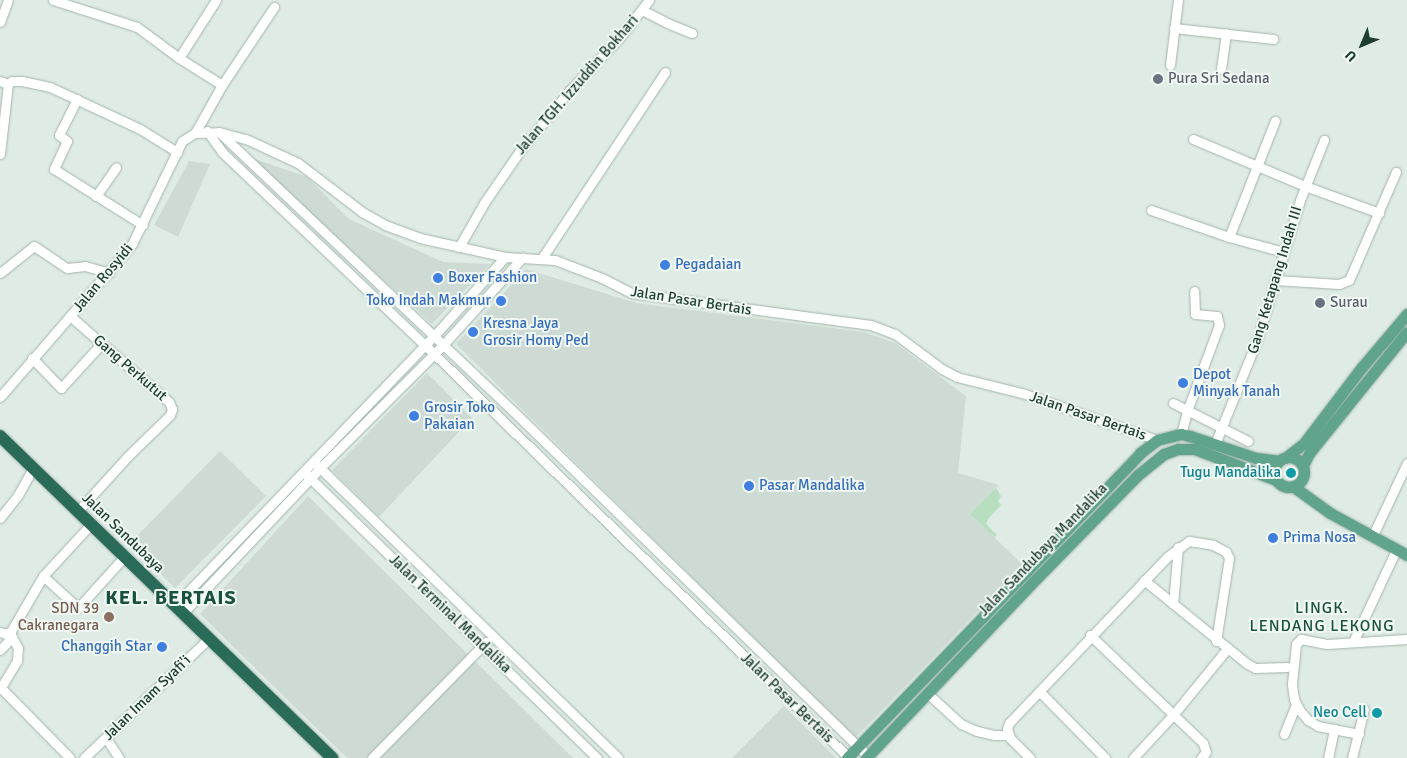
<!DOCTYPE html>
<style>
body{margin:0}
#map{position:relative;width:1407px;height:758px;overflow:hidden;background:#dfece5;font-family:Signika,sans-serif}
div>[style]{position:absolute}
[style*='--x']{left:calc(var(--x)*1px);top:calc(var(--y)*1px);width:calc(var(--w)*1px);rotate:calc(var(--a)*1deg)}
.built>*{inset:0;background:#cedbd4}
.green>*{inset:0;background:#b7debf}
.roads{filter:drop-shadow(0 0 1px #a2b4ac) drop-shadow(0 0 1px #a2b4ac)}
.minor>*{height:9px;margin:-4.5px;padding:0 4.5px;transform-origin:4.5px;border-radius:4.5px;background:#fff}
.major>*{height:11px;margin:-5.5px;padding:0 5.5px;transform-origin:5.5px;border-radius:5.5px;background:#61a48e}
.major>.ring{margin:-5.5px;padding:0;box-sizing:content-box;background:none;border:11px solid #61a48e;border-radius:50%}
.highway>*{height:12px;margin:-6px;padding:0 6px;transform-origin:6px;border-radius:6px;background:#2a6a59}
.dots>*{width:14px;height:14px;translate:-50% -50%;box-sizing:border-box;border:2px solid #f0f8f3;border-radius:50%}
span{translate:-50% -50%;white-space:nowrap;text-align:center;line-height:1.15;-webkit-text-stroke:4px #f0f8f3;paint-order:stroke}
.worship-label{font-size:15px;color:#5b616d}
.left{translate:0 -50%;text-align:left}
.street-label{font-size:15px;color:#1f3d33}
.shop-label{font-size:15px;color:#366cbe}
.right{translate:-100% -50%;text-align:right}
.culture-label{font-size:15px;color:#0d838f}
.education-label{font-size:15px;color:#785e54}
.neighbourhood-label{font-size:16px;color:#1a503f;letter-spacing:1px}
.district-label{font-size:20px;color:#1a503f;font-weight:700;letter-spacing:1px}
.north{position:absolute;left:1337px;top:20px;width:50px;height:50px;-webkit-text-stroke:4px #f0f8f3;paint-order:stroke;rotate:225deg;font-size:14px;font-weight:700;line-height:20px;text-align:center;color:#1f3d33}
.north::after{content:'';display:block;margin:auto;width:18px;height:22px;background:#1f3d33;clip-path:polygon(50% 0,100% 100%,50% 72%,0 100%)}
</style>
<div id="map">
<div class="built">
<div style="clip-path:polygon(246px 156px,307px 177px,349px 219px,443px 262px,490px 264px,432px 324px)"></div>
<div style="clip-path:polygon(189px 161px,210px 164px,178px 237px,154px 225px)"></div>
<div style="clip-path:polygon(526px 269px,636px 303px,864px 332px,895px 343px,966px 396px,958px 473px,999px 485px,970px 514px,1023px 565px,855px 738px,456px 344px)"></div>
<div style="clip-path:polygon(427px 373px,472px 418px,379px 517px,332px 470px)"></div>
<div style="clip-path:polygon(220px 451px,266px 496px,175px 588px,130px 543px)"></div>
<div style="clip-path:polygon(308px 496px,573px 758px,347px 758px,200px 614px)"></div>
<div style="clip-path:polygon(784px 706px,836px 758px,732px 758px)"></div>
</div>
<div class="green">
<div style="clip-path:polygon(996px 488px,1001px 496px,998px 501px,1001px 505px,989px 518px,986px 524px,997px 535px,994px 537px,970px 514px)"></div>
</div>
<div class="roads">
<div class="minor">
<div style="--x:53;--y:0;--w:88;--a:17.8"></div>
<div style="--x:137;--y:27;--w:52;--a:36.4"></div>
<div style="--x:216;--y:0;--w:69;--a:122.5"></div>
<div style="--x:179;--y:58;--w:51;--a:32.1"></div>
<div style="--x:642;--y:10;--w:28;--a:27"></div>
<div style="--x:667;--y:23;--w:27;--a:22"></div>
<div style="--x:0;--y:22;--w:23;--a:-70"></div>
<div style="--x:1174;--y:28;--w:100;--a:6.3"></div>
<div style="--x:1170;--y:65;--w:65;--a:-83"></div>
<div style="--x:1221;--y:69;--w:36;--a:-82"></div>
<div style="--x:0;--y:81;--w:9;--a:21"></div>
<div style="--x:8;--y:84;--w:5;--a:-37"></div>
<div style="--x:12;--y:81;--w:10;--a:0"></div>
<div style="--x:22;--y:81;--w:29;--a:12"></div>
<div style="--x:50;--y:87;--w:99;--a:25"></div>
<div style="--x:140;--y:129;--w:44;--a:31.9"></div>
<div style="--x:77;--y:99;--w:40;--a:116.6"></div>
<div style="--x:59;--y:135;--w:10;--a:37"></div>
<div style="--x:67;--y:141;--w:31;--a:115"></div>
<div style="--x:54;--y:169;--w:105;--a:32.2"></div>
<div style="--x:207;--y:131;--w:26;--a:54"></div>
<div style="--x:222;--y:152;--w:280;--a:43.6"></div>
<div style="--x:425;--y:345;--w:592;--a:44.25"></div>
<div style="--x:195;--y:133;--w:55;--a:-60.6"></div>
<div style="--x:222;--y:85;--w:94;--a:-56.3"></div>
<div style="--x:221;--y:134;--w:400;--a:43.5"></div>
<div style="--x:511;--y:409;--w:498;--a:44.2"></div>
<div style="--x:1193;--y:139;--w:121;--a:22.8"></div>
<div style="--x:1305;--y:186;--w:79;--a:20"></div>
<div style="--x:0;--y:154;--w:70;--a:-83.5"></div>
<div style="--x:96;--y:196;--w:35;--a:-55"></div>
<div style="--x:1151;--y:210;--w:83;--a:19.1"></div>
<div style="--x:1229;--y:237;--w:57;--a:15.3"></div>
<div style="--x:1229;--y:237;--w:125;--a:-68.4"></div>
<div style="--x:459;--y:247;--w:51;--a:-60.4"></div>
<div style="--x:484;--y:203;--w:62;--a:-55.5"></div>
<div style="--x:519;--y:152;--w:80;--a:-50.6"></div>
<div style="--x:570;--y:90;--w:73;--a:-46.7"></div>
<div style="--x:620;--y:37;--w:47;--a:-51.9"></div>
<div style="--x:542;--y:258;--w:223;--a:-56.5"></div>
<div style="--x:0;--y:273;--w:43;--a:-38.5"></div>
<div style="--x:34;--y:246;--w:40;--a:34"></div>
<div style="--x:67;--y:268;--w:18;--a:-6"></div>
<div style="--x:85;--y:266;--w:25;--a:16"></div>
<div style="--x:1275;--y:280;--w:64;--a:3.6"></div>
<div style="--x:1339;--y:284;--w:11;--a:-22"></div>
<div style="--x:1349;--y:280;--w:118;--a:-66.5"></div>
<div style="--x:70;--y:316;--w:131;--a:41"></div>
<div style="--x:169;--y:402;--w:8;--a:67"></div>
<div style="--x:172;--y:409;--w:6;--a:108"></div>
<div style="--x:170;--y:415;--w:59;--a:135.7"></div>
<div style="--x:128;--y:456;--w:74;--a:132.3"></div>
<div style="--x:32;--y:358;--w:42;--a:46"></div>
<div style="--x:61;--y:388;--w:59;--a:-47.7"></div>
<div style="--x:0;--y:397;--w:202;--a:-49.2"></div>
<div style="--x:132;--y:244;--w:114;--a:-64.1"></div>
<div style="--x:182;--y:141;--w:15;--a:-32"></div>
<div style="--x:195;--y:133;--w:24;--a:-2"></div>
<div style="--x:219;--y:132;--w:28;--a:15"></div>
<div style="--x:246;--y:139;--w:57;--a:24.8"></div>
<div style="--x:298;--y:163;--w:81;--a:37.4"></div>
<div style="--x:362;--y:212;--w:26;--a:29"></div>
<div style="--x:385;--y:225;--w:37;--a:20"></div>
<div style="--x:420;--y:238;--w:87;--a:12.6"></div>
<div style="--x:505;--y:257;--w:50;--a:3.4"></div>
<div style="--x:555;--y:260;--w:50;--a:21"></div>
<div style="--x:602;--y:278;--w:33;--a:27"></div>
<div style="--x:631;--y:293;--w:242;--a:7.6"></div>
<div style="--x:871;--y:325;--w:26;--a:21"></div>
<div style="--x:895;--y:334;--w:59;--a:36.7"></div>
<div style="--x:942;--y:369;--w:17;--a:28"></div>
<div style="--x:957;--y:377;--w:70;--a:14"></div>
<div style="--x:1025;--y:394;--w:140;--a:19.2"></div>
<div style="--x:1173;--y:403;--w:84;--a:26.9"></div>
<div style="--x:1181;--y:434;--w:24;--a:-75"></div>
<div style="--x:1187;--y:411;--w:92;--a:-69.6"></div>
<div style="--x:1219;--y:325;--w:9;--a:-103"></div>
<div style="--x:1217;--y:316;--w:22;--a:-175"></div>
<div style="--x:1195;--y:314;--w:23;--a:-92"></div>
<div style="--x:1215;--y:444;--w:112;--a:-68"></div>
<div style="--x:1257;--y:340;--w:146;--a:-72.9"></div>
<div style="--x:1300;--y:200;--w:65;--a:-68.2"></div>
<div style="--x:317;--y:465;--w:420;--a:44.2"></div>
<div style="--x:307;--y:475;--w:405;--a:44.3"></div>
<div style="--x:0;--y:518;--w:29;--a:-52"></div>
<div style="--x:18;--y:495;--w:31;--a:-61"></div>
<div style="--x:1372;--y:537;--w:82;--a:-64.7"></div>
<div style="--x:43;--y:576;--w:47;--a:42.4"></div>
<div style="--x:78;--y:608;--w:69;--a:-48"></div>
<div style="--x:1144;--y:580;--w:132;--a:39.1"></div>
<div style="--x:1246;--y:663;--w:10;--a:29"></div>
<div style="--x:1255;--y:668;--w:32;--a:-2"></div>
<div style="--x:1173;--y:604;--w:57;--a:-85"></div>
<div style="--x:175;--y:605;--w:373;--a:-46.1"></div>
<div style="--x:434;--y:336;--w:106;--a:-48.1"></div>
<div style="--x:183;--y:613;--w:199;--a:-46.6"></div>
<div style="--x:320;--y:468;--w:174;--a:-45"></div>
<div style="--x:443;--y:345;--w:118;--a:-47.8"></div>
<div style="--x:0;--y:632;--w:6;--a:18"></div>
<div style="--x:6;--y:634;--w:6;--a:-31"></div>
<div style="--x:11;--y:631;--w:64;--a:-59.8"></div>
<div style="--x:43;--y:576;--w:71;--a:-47.3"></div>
<div style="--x:1090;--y:635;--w:156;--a:43.7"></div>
<div style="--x:1203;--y:743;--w:9;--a:72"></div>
<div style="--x:1206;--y:752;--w:8;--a:130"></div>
<div style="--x:1353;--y:642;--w:102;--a:-64.9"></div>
<div style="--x:0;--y:650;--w:18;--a:-47"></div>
<div style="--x:12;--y:637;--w:4;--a:-117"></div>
<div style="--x:1;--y:688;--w:98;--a:45.4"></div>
<div style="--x:0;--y:689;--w:33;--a:-59"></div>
<div style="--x:17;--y:661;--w:13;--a:-86"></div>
<div style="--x:18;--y:648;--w:13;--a:-119"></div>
<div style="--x:1040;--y:692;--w:93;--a:45.4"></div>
<div style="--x:927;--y:693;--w:46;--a:42.4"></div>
<div style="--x:961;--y:724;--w:17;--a:24"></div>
<div style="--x:977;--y:731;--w:18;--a:13"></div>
<div style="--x:995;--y:735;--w:13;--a:0"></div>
<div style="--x:1284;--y:734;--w:31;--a:-68"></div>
<div style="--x:1359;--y:734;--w:42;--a:-169"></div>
<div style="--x:1318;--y:726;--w:12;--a:-149"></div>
<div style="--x:1308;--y:720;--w:12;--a:-132"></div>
<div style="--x:1300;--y:711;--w:13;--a:-117"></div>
<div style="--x:1294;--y:699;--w:15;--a:-98"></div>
<div style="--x:1292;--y:684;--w:40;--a:-84.3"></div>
<div style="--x:1296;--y:644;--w:7;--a:-45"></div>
<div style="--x:1301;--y:639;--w:26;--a:11"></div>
<div style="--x:1327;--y:644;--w:80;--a:-3.6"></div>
<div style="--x:106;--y:738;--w:24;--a:57"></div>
<div style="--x:84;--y:758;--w:173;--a:-43.8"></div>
<div style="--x:372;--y:758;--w:163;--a:-45.5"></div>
<div style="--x:1030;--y:758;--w:28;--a:-135"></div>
<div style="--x:1010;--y:738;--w:9;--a:-108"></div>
<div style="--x:1007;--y:729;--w:6;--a:-72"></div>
<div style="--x:1009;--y:723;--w:229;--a:-46.4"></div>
<div style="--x:1167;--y:557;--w:27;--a:-36"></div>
<div style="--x:1189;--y:541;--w:24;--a:9"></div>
<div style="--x:1213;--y:545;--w:15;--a:28"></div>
<div style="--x:1226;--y:552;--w:7;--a:63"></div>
<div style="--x:1229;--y:558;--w:84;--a:98.9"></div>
<div style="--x:1133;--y:758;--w:59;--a:-47.1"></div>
<div style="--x:1173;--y:715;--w:85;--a:-50.7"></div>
<div style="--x:1328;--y:758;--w:30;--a:-78"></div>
<div style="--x:1352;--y:758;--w:50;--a:-76.2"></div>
</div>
<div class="major">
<div class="ring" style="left:1274px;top:457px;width:19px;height:19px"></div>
<div style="--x:1285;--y:458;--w:24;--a:-38"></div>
<div style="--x:1304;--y:443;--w:96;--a:-52.7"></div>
<div style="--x:1362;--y:367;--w:70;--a:-49.7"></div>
<div style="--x:1303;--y:465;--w:15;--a:-62"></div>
<div style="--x:1310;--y:452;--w:154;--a:-51.1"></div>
<div style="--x:1294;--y:487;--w:44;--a:35.8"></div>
<div style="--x:1330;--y:513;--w:88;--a:28.6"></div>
<div style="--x:847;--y:758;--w:423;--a:-46.1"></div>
<div style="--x:1140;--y:453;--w:21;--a:-37"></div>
<div style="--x:1157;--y:440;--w:25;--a:-14"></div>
<div style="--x:1181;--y:434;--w:9;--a:13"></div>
<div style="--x:1190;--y:436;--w:70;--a:18.4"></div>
<div style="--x:1256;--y:458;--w:23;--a:7"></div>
<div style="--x:866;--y:758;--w:247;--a:-46.5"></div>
<div style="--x:1036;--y:579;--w:147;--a:-45.6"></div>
<div style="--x:1139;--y:474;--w:32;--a:-39"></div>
<div style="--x:1164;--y:454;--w:15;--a:-20"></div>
<div style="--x:1178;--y:449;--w:17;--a:0"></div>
<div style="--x:1195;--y:449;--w:87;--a:20.9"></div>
</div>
<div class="highway">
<div style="--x:0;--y:436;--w:463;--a:44.1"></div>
</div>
</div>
<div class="dots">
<div style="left:1158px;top:79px;background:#6b7280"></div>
<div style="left:665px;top:265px;background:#3f7fe0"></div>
<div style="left:438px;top:278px;background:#3f7fe0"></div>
<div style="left:501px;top:301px;background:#3f7fe0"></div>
<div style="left:1320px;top:303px;background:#6b7280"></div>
<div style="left:473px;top:332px;background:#3f7fe0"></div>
<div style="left:1183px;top:383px;background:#3f7fe0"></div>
<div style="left:414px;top:416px;background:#3f7fe0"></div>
<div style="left:1291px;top:473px;background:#0f9aa8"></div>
<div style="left:749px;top:486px;background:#3f7fe0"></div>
<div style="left:1273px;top:538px;background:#3f7fe0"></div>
<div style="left:109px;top:617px;background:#8d6e63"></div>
<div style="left:162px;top:647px;background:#3f7fe0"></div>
<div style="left:1377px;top:713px;background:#0f9aa8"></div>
</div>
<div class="worship-label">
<span class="left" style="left:1168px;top:79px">Pura Sri Sedana</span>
<span class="left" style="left:1330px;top:303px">Surau</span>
</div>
<div class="street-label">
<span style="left:577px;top:85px;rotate:-49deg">Jalan TGH. Izzuddin Bokhari</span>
<span style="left:103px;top:278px;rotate:-50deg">Jalan Rosyidi</span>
<span style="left:1275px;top:280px;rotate:-73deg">Gang Ketapang Indah III</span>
<span style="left:691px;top:301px;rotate:9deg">Jalan Pasar Bertais</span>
<span style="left:130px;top:368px;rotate:41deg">Gang Perkutut</span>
<span style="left:1088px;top:416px;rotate:19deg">Jalan Pasar Bertais</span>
<span style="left:123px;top:533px;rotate:44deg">Jalan Sandubaya</span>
<span style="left:1043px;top:550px;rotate:-46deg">Jalan Sandubaya Mandalika</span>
<span style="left:450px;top:614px;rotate:44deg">Jalan Terminal Mandalika</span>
<span style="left:147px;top:698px;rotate:-44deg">Jalan Imam Syafi'i</span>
<span style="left:787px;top:698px;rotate:44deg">Jalan Pasar Bertais</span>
</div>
<div class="shop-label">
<span class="left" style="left:675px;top:265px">Pegadaian</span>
<span class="left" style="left:448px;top:278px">Boxer Fashion</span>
<span class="right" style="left:491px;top:301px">Toko Indah Makmur</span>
<span class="left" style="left:483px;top:332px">Kresna Jaya<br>Grosir Homy Ped</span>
<span class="left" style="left:1193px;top:383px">Depot<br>Minyak Tanah</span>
<span class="left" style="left:424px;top:416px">Grosir Toko<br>Pakaian</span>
<span class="left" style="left:759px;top:486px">Pasar Mandalika</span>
<span class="left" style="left:1283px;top:538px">Prima Nosa</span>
<span class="right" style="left:152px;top:647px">Changgih Star</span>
</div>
<div class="culture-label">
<span class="right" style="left:1281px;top:473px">Tugu Mandalika</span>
<span class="right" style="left:1367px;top:713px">Neo Cell</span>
</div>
<div class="education-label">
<span class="right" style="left:99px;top:617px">SDN 39<br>Cakranegara</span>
</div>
<div class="neighbourhood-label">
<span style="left:1322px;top:617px">LINGK.<br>LENDANG LEKONG</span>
</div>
<div class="district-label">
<span style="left:171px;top:597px">KEL. BERTAIS</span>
</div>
<div class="north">U</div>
</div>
